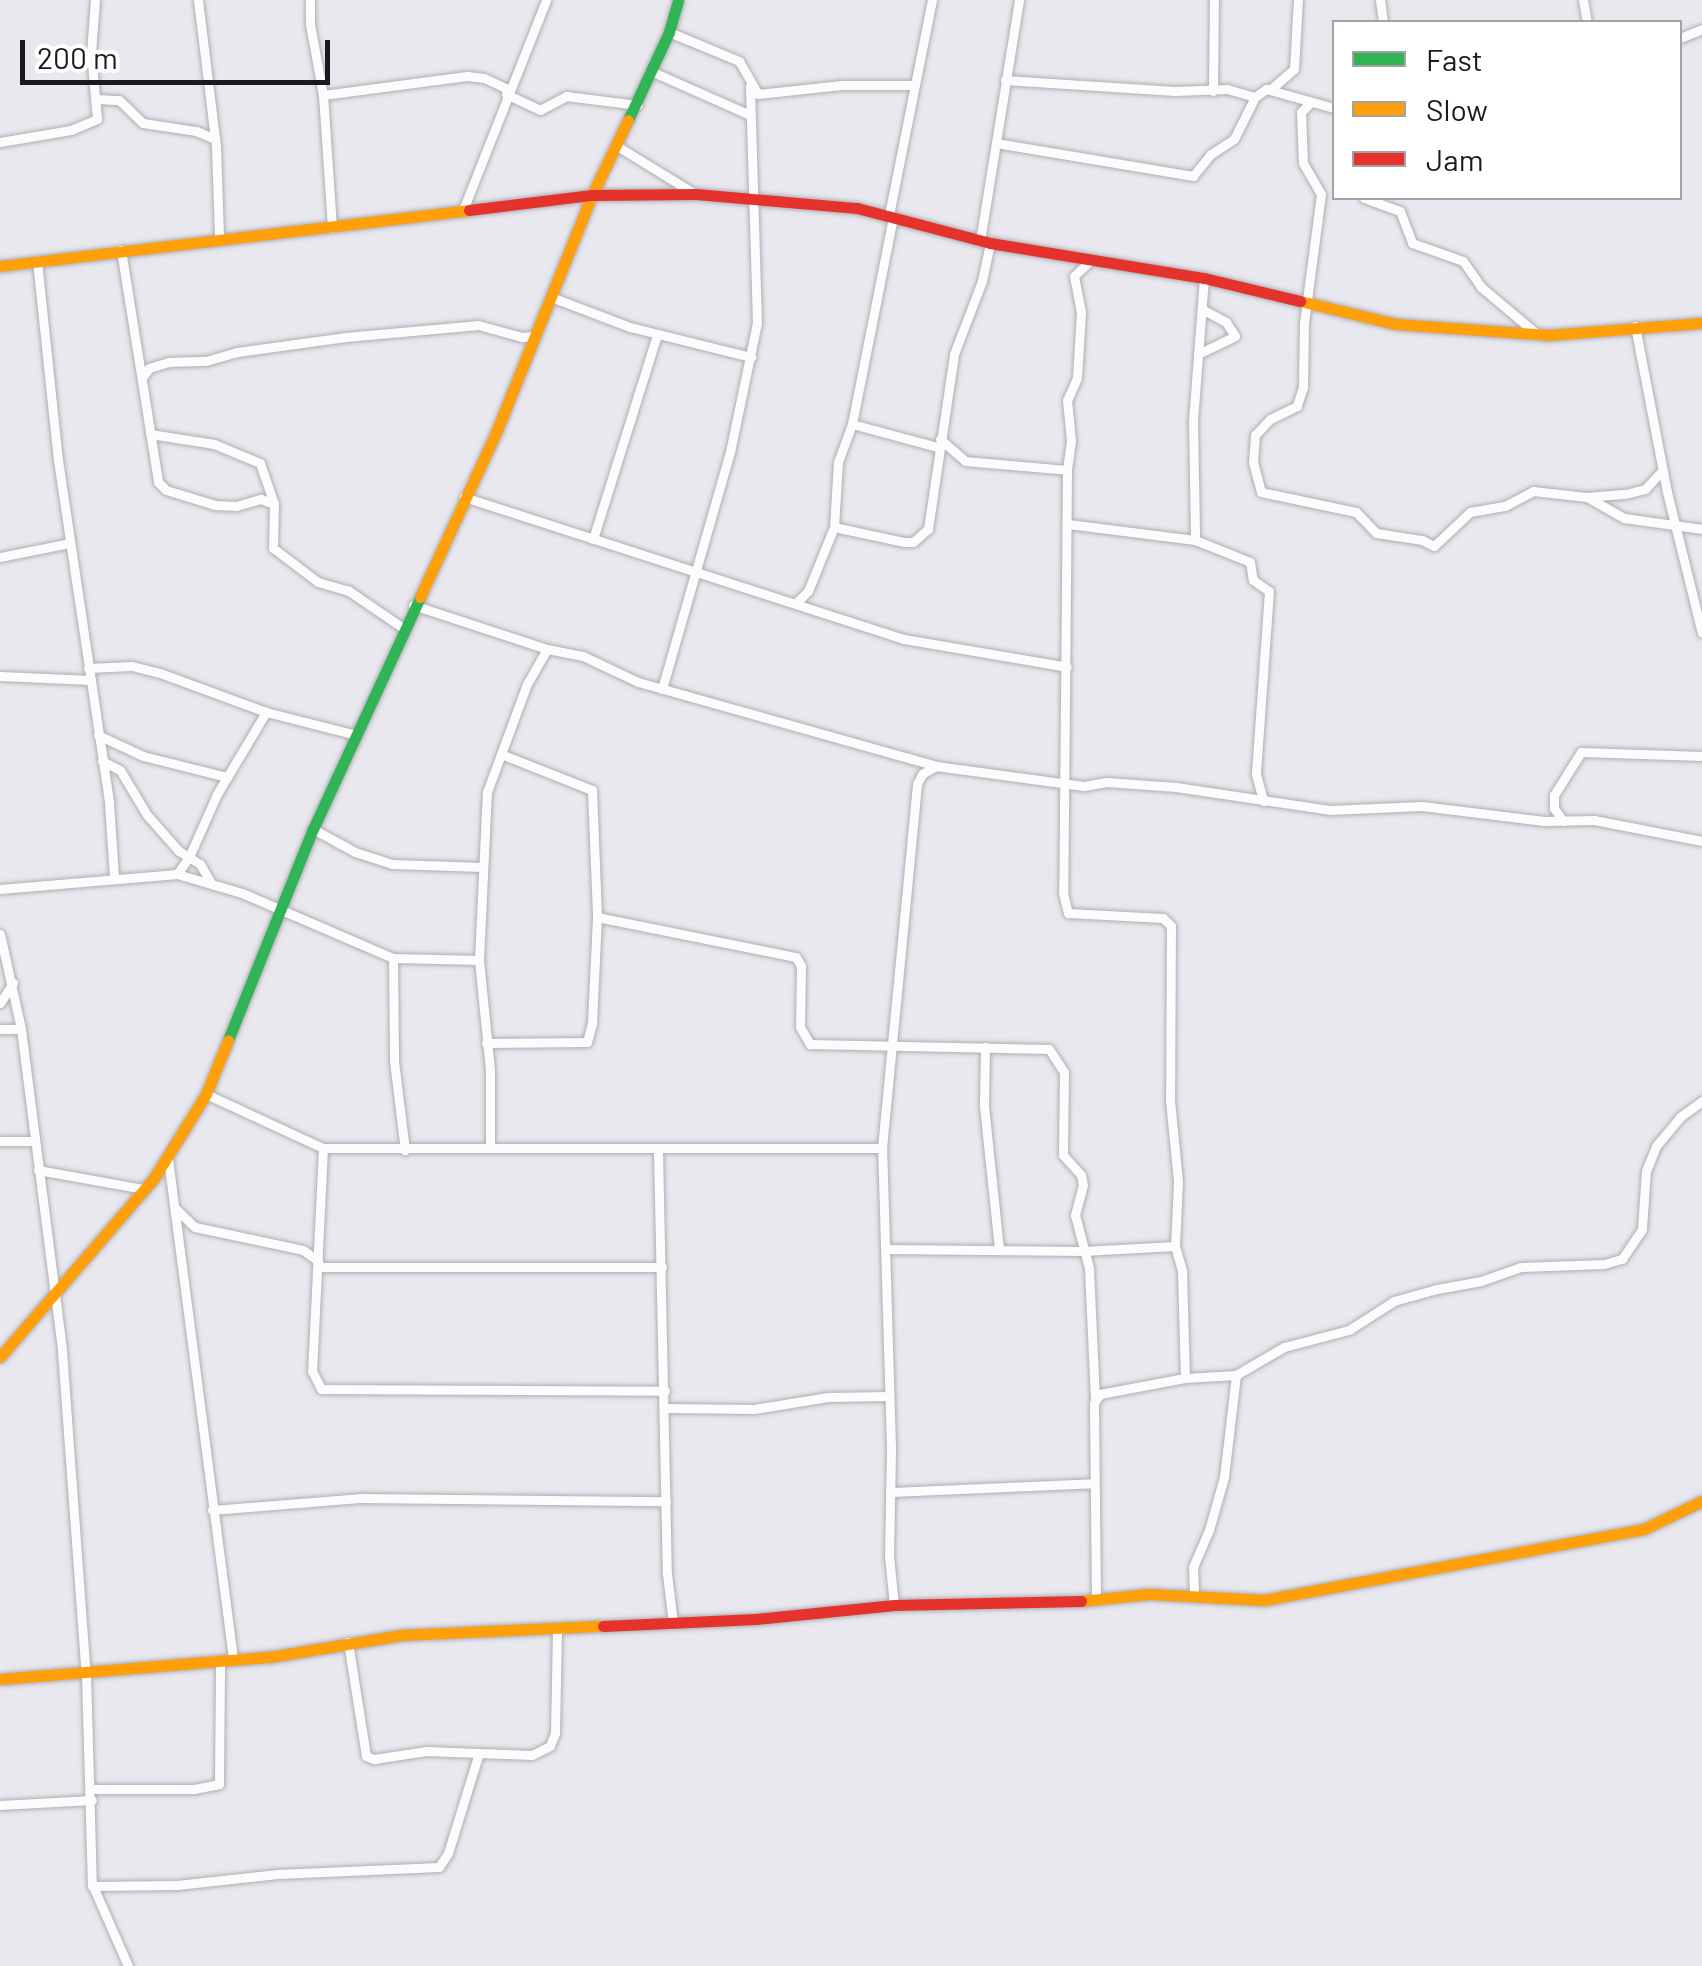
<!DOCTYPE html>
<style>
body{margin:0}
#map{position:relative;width:1702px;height:1966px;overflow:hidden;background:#e8e8ee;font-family:Barlow,sans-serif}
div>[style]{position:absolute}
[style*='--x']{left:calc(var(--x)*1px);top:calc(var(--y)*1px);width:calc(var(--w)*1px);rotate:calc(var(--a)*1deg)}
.roads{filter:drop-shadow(0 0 2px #afaeb4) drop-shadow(0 0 2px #afaeb4)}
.street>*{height:9px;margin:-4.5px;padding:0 4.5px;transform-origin:4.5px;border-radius:4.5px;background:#fcfcfc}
.fast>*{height:11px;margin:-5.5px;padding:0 5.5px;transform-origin:5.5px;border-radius:5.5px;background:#30b455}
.slow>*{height:11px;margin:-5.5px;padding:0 5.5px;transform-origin:5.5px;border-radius:5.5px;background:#ff9f0a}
.jam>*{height:11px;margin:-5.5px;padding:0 5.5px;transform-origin:5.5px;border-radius:5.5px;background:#e5322d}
span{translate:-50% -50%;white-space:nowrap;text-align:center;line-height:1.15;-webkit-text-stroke:10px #fff;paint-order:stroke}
.legend{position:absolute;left:1332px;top:20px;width:350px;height:180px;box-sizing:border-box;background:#fff;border:2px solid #a3a3a5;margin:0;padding:12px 18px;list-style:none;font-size:30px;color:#1a191e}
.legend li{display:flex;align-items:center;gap:20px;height:50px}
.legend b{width:50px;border:2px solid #a3a3a5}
.scale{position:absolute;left:20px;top:40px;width:310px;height:45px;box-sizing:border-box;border:5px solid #1a191e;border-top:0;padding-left:12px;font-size:30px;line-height:35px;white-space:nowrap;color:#1a191e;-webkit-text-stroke:8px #fff;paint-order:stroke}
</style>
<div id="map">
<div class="roads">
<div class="street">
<div style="--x:198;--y:0;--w:147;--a:83"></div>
<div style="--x:216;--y:146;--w:92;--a:88.1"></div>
<div style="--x:310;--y:0;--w:24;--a:90"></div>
<div style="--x:310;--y:24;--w:72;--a:79.6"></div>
<div style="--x:323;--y:95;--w:133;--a:86.1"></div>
<div style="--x:1380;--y:0;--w:22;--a:82"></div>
<div style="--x:1583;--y:0;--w:22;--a:80"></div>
<div style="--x:669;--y:32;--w:76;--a:22.5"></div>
<div style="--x:739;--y:61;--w:38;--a:60"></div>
<div style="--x:758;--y:94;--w:84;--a:-6.1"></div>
<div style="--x:842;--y:85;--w:71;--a:0"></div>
<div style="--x:1680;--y:38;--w:24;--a:-22"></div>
<div style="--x:653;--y:72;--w:104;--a:23.9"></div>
<div style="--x:1005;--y:80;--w:170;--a:3.7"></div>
<div style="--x:1175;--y:91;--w:52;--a:-2.2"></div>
<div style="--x:1227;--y:89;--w:29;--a:16"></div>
<div style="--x:1271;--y:89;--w:30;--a:-41"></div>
<div style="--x:1294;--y:69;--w:69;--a:-86.7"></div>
<div style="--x:1213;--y:91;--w:91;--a:-89.4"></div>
<div style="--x:506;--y:94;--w:38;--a:25"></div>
<div style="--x:540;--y:110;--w:30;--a:-28"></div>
<div style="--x:566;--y:96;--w:72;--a:7.2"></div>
<div style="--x:323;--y:95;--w:145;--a:-7.5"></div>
<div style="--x:467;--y:76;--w:17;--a:7"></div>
<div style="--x:484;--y:78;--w:26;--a:25"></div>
<div style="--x:97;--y:99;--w:22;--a:3"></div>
<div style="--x:119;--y:100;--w:33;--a:44"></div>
<div style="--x:143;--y:123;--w:54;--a:8.6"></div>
<div style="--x:196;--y:131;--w:21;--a:23"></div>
<div style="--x:1309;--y:104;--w:11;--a:135"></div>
<div style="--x:1301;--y:112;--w:51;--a:87.8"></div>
<div style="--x:1303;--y:163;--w:36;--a:60"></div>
<div style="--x:1321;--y:194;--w:130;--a:97.5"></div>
<div style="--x:1304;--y:323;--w:64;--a:90.9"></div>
<div style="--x:1303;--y:387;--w:20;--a:108"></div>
<div style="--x:1297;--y:406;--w:30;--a:154"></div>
<div style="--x:1270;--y:419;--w:22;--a:133"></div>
<div style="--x:1255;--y:435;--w:27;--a:94"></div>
<div style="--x:1253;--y:462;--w:31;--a:75"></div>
<div style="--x:1261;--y:492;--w:97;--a:11.9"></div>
<div style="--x:1356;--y:512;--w:29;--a:46"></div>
<div style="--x:1376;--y:533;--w:47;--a:8.7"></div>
<div style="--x:1422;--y:540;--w:13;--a:27"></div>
<div style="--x:1434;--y:546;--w:50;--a:-43.4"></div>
<div style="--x:1470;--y:512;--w:36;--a:-10"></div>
<div style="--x:1505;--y:506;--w:32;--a:-28"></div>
<div style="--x:1533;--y:491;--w:54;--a:6.3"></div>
<div style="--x:1587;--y:497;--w:38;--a:-5"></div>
<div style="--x:1625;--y:494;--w:21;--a:-14"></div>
<div style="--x:1645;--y:489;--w:25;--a:-47"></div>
<div style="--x:0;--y:142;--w:72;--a:-9.6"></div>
<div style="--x:71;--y:130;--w:28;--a:-23"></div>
<div style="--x:97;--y:119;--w:66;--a:-95.2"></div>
<div style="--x:91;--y:53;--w:53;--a:-85.7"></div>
<div style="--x:996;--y:143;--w:200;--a:9.5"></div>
<div style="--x:1193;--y:176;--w:28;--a:-51"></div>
<div style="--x:1211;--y:154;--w:27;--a:-33"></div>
<div style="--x:1234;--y:139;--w:47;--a:-63.4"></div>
<div style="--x:1255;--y:97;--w:14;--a:-36"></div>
<div style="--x:1266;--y:89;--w:71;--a:15.6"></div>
<div style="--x:617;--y:146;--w:92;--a:31.6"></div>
<div style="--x:1364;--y:198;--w:38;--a:20"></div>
<div style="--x:1400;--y:211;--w:34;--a:69"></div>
<div style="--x:1412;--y:243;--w:54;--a:19.4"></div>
<div style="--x:1463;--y:261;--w:32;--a:55"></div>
<div style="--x:1481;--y:287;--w:75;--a:40.1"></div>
<div style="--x:463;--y:210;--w:226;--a:-68.4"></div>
<div style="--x:889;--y:215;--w:219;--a:-78.7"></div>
<div style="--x:980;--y:241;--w:244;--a:-80.8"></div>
<div style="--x:121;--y:250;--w:235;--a:80.9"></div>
<div style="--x:158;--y:482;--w:11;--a:45"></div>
<div style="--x:166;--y:490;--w:51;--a:17"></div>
<div style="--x:215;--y:505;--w:21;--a:3"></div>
<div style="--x:236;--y:506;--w:26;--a:-16"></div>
<div style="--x:261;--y:499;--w:14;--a:21"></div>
<div style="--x:37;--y:261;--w:200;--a:84"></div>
<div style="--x:58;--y:460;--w:347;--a:81.5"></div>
<div style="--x:109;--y:803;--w:73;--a:86.1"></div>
<div style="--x:1090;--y:261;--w:22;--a:137"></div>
<div style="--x:1074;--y:276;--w:37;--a:79"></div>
<div style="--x:1081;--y:312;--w:66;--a:93.5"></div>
<div style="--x:1077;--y:378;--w:24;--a:114"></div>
<div style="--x:1067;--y:400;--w:41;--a:84.4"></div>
<div style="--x:1071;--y:441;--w:29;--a:98"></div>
<div style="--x:1067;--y:470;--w:423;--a:90.5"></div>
<div style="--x:1063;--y:893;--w:21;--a:76"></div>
<div style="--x:1068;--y:913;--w:95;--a:3"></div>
<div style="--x:1163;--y:918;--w:11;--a:45"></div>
<div style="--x:1171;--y:926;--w:174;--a:90.3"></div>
<div style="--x:1170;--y:1100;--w:82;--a:84.4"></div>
<div style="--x:1178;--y:1182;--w:64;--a:92.7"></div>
<div style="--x:1175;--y:1246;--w:26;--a:74"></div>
<div style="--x:1182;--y:1271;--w:107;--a:88.4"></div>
<div style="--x:1204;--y:278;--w:142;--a:94.4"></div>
<div style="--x:1193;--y:420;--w:120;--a:89"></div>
<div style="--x:1195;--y:540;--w:59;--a:21.8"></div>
<div style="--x:1250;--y:562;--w:18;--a:81"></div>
<div style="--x:1253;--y:580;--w:19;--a:35"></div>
<div style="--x:1269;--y:591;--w:183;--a:94.1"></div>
<div style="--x:1256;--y:774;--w:28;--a:75"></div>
<div style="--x:551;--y:297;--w:85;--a:20.8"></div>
<div style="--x:630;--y:327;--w:125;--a:13.9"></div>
<div style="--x:1635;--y:326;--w:169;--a:79.1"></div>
<div style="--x:1667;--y:492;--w:145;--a:76.1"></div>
<div style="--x:1198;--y:354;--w:41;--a:-25.9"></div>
<div style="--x:1235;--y:336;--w:17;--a:-123"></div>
<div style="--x:1226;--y:322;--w:27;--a:-152"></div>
<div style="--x:142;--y:378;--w:12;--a:-55"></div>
<div style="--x:149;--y:368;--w:21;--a:-17"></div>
<div style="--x:169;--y:362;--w:37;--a:-2"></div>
<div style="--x:206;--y:361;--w:32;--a:-16"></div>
<div style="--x:237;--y:352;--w:110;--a:-7.8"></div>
<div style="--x:346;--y:337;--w:133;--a:-5.2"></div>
<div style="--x:478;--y:325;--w:46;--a:15.3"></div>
<div style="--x:522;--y:337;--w:11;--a:-5"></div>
<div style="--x:852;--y:424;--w:88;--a:15.1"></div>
<div style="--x:150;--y:434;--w:65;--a:8.9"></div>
<div style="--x:214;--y:444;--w:50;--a:22.4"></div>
<div style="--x:260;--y:463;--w:43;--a:71.1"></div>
<div style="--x:274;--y:504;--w:44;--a:91.3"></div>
<div style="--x:273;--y:548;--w:56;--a:37.1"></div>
<div style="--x:318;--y:582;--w:32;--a:16"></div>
<div style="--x:349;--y:591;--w:65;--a:34.4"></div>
<div style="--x:940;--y:439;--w:33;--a:41"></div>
<div style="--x:965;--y:461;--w:102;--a:5"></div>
<div style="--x:464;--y:497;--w:462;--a:17.9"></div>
<div style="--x:904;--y:639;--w:165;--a:9.7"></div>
<div style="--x:1587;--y:497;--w:43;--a:29.6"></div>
<div style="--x:1624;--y:518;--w:79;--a:8"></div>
<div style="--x:1068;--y:524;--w:128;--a:7.2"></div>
<div style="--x:834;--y:527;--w:72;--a:12.1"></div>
<div style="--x:904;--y:542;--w:9;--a:0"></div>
<div style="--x:913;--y:542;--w:20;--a:-41"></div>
<div style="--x:928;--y:529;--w:177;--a:-81.5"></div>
<div style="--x:954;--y:354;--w:78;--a:-69"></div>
<div style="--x:982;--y:281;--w:39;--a:-78"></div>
<div style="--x:593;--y:539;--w:214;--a:-72.6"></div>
<div style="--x:0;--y:557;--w:71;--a:-11.3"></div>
<div style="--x:798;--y:601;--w:14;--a:-45"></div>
<div style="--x:808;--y:591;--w:69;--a:-67.9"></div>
<div style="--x:834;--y:527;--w:65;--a:-86.5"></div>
<div style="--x:838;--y:462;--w:40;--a:-69.8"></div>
<div style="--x:852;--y:424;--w:211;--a:-78.8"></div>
<div style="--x:413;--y:605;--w:141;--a:18.2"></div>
<div style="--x:547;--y:649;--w:37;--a:11"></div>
<div style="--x:583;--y:656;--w:61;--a:25.3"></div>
<div style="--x:638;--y:682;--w:310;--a:15.7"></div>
<div style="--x:936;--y:766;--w:149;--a:7.7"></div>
<div style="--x:1084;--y:786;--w:23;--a:-10"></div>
<div style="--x:1107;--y:782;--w:69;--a:4.1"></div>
<div style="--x:1176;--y:787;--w:155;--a:8.5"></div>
<div style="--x:1329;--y:810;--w:93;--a:-2.5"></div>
<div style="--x:1422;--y:806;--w:123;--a:7"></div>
<div style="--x:1544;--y:821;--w:50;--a:-1.1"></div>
<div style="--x:1594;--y:820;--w:110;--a:11"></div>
<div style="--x:88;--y:668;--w:44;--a:-2.6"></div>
<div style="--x:132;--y:666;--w:29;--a:14"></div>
<div style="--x:160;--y:673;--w:113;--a:20.2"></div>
<div style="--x:266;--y:712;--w:94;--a:14.2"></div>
<div style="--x:0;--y:676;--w:91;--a:2.5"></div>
<div style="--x:662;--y:689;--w:247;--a:-74"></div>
<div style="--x:730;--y:452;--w:132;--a:-78.2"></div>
<div style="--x:757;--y:323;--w:237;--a:-91.7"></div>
<div style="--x:98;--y:735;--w:50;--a:25"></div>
<div style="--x:143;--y:756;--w:87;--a:14"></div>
<div style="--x:501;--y:754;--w:98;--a:21.6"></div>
<div style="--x:592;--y:790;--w:127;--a:87.7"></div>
<div style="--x:597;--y:917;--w:203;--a:11.4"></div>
<div style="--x:796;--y:957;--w:10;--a:61"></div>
<div style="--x:801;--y:966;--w:61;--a:90.9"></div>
<div style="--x:800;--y:1027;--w:20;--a:60"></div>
<div style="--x:810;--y:1044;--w:239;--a:1.2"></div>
<div style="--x:1049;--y:1049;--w:27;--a:57"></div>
<div style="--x:1064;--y:1072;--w:83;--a:90.7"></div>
<div style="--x:1063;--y:1155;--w:27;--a:48"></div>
<div style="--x:1081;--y:1175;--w:10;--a:79"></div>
<div style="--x:1083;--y:1185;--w:31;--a:105"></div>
<div style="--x:1075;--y:1215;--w:55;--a:75.2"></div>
<div style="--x:1089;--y:1268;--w:130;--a:87.4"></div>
<div style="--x:102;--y:761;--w:20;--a:27"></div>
<div style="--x:120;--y:770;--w:52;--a:59"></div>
<div style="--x:147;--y:815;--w:48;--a:48.4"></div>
<div style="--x:179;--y:851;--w:25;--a:32"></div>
<div style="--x:200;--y:864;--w:20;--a:60"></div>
<div style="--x:1563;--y:821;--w:16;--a:-125"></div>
<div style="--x:1554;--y:808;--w:13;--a:-90"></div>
<div style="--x:1554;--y:795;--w:51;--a:-57.9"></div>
<div style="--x:1581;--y:752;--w:121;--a:1.9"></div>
<div style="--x:313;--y:829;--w:48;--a:28.7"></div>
<div style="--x:355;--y:852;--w:39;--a:18"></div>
<div style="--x:392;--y:864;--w:91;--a:1.9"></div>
<div style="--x:177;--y:874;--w:21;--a:-55"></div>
<div style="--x:189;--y:857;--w:69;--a:-66"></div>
<div style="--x:217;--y:794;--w:96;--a:-59.1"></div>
<div style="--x:0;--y:889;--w:178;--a:-4.8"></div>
<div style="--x:177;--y:874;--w:68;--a:16.3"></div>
<div style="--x:242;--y:893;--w:164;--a:23.3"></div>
<div style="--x:393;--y:958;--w:86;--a:1.3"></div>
<div style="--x:0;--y:934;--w:97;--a:77.5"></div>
<div style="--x:21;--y:1029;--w:325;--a:82.7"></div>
<div style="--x:62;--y:1351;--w:324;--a:85.8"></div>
<div style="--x:86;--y:1674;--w:210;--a:88.4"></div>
<div style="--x:92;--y:1884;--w:90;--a:66.3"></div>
<div style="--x:393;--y:958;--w:103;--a:89.4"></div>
<div style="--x:394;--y:1061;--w:90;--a:83"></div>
<div style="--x:0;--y:1003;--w:24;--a:-57"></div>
<div style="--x:0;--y:1029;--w:21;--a:0"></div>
<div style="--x:486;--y:1043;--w:101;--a:-0.6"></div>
<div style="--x:587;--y:1042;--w:20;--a:-75"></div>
<div style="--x:592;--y:1023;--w:106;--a:-87.3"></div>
<div style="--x:985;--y:1047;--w:59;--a:91"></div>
<div style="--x:984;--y:1106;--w:143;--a:84"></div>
<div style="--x:206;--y:1094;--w:129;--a:24.8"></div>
<div style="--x:323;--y:1148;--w:559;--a:0"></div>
<div style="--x:0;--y:1141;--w:34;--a:0"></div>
<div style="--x:323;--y:1148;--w:223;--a:92.8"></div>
<div style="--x:312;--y:1371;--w:20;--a:63"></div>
<div style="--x:321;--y:1389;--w:344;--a:0.3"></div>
<div style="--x:490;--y:1148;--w:78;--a:-90"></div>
<div style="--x:490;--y:1070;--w:111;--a:-95.7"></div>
<div style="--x:479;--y:960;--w:168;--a:-87.3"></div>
<div style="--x:487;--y:792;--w:115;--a:-69.7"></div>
<div style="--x:527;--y:684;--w:40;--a:-60.3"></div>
<div style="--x:658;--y:1150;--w:424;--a:88.8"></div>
<div style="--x:667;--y:1574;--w:49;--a:83"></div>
<div style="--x:168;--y:1159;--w:503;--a:82.58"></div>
<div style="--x:38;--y:1170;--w:108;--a:10.2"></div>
<div style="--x:174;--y:1207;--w:29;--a:44"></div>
<div style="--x:195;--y:1227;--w:110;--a:12"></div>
<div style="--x:303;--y:1250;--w:19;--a:36"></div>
<div style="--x:887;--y:1249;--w:196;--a:0.6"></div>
<div style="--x:1083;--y:1251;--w:92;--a:-3.1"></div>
<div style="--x:318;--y:1267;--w:344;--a:0"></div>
<div style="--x:665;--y:1408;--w:89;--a:0.6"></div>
<div style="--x:754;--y:1409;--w:75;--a:-9.2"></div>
<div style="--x:828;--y:1397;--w:61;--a:-0.9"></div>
<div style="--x:890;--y:1492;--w:204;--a:-2.5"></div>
<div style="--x:212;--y:1510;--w:148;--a:-4.6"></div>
<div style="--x:360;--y:1498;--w:306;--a:0.6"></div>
<div style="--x:1194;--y:1593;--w:26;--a:-92"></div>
<div style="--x:1193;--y:1567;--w:40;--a:-66.6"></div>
<div style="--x:1209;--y:1530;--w:55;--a:-74.2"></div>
<div style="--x:1224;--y:1477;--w:103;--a:-83.3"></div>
<div style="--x:1096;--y:1600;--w:197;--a:-90.6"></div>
<div style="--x:1094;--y:1403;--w:11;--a:-56"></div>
<div style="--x:1100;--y:1394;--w:86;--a:-10.7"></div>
<div style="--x:1185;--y:1378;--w:51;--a:-3.4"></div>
<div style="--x:1236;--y:1375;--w:56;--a:-30.3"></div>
<div style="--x:1284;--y:1347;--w:67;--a:-14.7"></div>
<div style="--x:1349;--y:1330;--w:54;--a:-32.8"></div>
<div style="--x:1394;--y:1301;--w:45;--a:-15.6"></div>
<div style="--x:1437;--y:1289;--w:45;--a:-10.3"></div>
<div style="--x:1481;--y:1281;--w:42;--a:-19.3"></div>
<div style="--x:1521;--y:1267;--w:83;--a:-2.1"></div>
<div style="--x:1604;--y:1264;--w:19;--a:-16"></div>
<div style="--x:1622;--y:1259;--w:36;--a:-56"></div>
<div style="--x:1642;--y:1229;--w:58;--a:-86.1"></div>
<div style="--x:1646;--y:1171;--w:27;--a:-68"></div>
<div style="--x:1656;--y:1146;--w:38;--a:-50"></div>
<div style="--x:1680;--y:1117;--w:27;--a:-36"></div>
<div style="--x:894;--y:1605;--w:49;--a:-95.8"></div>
<div style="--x:889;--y:1556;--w:109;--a:-88.9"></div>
<div style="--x:891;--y:1447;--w:299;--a:-91.7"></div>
<div style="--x:882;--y:1148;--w:366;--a:-84.5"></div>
<div style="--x:917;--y:784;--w:11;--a:-63"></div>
<div style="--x:922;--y:774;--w:16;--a:-30"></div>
<div style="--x:348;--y:1642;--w:115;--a:81"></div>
<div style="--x:366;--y:1756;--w:9;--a:21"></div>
<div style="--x:374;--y:1759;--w:53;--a:-8.7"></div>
<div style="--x:426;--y:1751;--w:106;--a:2.2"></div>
<div style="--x:532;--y:1755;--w:20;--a:-27"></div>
<div style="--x:550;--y:1746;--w:14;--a:-69"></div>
<div style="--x:555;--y:1733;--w:106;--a:-88.9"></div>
<div style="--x:92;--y:1789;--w:102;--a:0"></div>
<div style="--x:194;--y:1789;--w:25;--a:-11"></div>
<div style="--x:219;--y:1784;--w:123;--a:-89.5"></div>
<div style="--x:0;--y:1805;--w:92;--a:-3.1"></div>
<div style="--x:92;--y:1886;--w:85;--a:-0.7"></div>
<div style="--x:177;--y:1885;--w:101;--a:-6.3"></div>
<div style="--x:277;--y:1874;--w:162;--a:-2.5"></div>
<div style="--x:439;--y:1867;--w:17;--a:-57"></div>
<div style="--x:448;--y:1853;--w:102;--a:-72.8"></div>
</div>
<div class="fast">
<div style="--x:628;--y:120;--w:97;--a:-65"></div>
<div style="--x:669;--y:32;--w:33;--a:-74"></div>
<div style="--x:228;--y:1040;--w:227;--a:-68.1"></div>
<div style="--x:313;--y:829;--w:255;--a:-65.2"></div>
</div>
<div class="slow">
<div style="--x:0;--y:266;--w:472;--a:-6.8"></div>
<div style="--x:1300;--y:301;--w:99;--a:13.5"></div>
<div style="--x:1396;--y:324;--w:152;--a:4.1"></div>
<div style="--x:1548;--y:335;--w:154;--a:-4.5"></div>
<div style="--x:420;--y:597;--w:184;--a:-65.2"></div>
<div style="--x:497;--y:430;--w:253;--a:-68"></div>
<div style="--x:592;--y:195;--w:83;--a:-64.4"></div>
<div style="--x:0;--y:1357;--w:236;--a:-49.3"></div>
<div style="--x:154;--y:1178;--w:99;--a:-58.2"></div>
<div style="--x:206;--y:1094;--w:58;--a:-67.8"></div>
<div style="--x:1081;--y:1601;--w:68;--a:-5.9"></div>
<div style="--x:1149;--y:1594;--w:115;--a:3"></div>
<div style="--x:1264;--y:1600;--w:387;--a:-10.6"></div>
<div style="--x:1644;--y:1529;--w:64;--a:-25.8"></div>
<div style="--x:0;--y:1679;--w:271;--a:-4.7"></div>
<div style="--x:270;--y:1657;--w:133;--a:-9.5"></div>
<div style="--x:401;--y:1635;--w:202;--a:-2.6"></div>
</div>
<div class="jam">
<div style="--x:469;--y:210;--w:124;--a:-7"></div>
<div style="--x:592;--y:195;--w:104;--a:-0.6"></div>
<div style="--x:696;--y:194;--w:162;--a:5"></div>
<div style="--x:857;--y:208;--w:138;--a:14.7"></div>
<div style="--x:990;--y:243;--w:217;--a:9.3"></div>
<div style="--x:1204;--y:278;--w:99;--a:13.5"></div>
<div style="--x:603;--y:1626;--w:153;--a:-2.6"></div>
<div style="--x:756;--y:1619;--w:139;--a:-5.8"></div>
<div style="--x:894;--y:1605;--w:187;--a:-1.2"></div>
</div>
</div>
<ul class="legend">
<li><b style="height:12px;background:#30b455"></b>Fast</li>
<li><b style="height:12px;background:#ff9f0a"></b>Slow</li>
<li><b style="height:12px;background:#e5322d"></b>Jam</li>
</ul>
<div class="scale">200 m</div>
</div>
